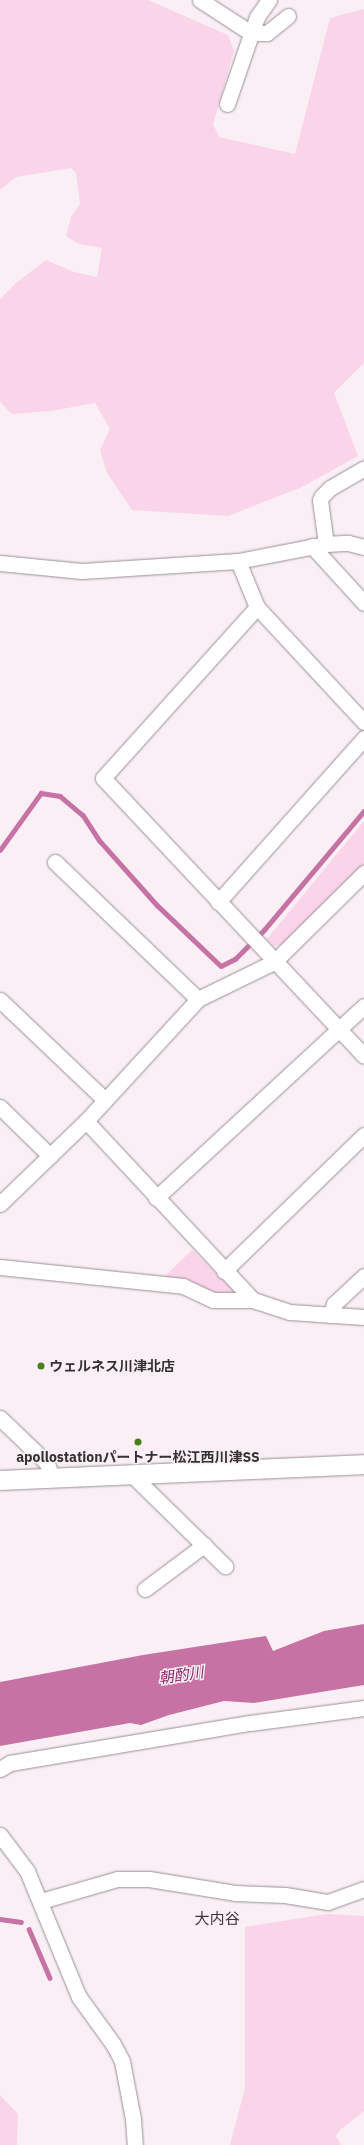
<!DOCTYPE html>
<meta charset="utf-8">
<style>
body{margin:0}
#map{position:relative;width:364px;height:2145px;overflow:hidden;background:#f9eff4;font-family:"IBM Plex Sans","Noto Sans JP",sans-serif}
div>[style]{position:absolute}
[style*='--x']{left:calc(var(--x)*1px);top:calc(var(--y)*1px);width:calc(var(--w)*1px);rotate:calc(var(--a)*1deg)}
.green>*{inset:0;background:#fad4e8}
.water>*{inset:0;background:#c772a5}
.stream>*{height:4.5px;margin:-2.25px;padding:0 2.25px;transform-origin:2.25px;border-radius:2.25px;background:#c772a5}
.roads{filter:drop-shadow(0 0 1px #999095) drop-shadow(0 0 1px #999095)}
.minor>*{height:15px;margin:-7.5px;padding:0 7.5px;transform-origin:7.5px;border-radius:7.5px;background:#fff}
.tertiary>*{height:19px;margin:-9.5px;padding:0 9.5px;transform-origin:9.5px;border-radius:9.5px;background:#fff}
.dots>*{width:11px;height:11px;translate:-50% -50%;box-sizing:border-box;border:2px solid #f9eff4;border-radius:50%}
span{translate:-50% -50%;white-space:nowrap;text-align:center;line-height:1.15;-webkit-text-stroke:3px #f9eff4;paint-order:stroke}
.poi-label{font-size:14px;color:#353234;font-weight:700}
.left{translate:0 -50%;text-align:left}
.water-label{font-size:15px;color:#8b2568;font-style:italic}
.neighbourhood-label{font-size:15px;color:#3d3539}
</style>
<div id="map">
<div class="green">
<div style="clip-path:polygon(0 0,148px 0,228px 35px,234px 51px,213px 124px,219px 137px,295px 154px,330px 18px,364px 9px,364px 363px,334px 393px,358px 456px,302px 487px,228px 516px,132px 510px,107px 473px,100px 450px,110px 429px,95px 403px,51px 411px,12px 414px,0 402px,0 299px,16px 283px,46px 260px,74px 272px,97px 277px,102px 248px,79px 244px,66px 236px,71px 217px,80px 204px,76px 173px,71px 168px,16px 177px,0 190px)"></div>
<div style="clip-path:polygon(364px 821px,364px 864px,285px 944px,274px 946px,267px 939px)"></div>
<div style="clip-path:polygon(192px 1250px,234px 1291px,236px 1296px,216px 1298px,163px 1278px)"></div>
<div style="clip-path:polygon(327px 1914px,364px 1916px,364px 2111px,340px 2130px,336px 2136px,341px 2145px,230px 2145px,245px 2088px,245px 1927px)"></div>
<div style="clip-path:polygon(0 2095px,18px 2114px,17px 2145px,0 2145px)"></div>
</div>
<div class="water">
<div style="clip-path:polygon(364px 1624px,364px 1685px,254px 1703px,224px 1701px,169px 1715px,141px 1725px,130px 1723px,0 1746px,0 1682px,143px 1655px,266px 1636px,273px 1651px,324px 1631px)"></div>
</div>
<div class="stream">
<div style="--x:0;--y:850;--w:70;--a:-54.3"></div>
<div style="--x:41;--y:793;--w:19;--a:9"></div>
<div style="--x:60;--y:796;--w:30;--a:40"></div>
<div style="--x:83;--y:815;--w:31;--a:57"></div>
<div style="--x:100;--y:841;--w:86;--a:48.3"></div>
<div style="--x:157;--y:905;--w:88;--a:43.6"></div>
<div style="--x:221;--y:966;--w:16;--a:-27"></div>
<div style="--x:235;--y:959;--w:41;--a:-45"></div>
<div style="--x:264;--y:930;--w:155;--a:-50"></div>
<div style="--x:0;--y:1919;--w:21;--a:8"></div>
<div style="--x:29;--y:1929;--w:53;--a:66.8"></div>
</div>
<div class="roads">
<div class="minor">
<div style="--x:200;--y:0;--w:61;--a:32.9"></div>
<div style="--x:251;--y:33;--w:16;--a:0"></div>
<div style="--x:267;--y:33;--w:27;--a:-39"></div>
<div style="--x:227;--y:104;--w:92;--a:-71"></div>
<div style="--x:257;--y:17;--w:21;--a:-55"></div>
<div style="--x:326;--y:544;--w:44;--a:-97.8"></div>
<div style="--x:320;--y:500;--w:4;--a:-63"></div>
<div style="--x:322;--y:496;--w:11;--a:-45"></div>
<div style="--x:330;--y:488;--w:39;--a:-30"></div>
<div style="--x:312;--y:546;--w:77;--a:47.6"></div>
<div style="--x:238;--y:561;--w:50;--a:67.6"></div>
<div style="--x:257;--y:607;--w:157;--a:47.1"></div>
<div style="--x:0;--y:563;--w:82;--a:5.6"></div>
<div style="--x:82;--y:571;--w:156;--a:-3.7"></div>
<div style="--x:238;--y:561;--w:90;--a:-10.9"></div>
<div style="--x:326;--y:544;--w:22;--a:-3"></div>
<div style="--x:348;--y:543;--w:16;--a:14"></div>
<div style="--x:257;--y:607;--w:230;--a:132"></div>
<div style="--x:103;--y:778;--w:381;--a:46.8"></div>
<div style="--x:55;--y:862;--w:198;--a:43.8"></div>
<div style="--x:218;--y:902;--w:220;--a:-48.3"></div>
<div style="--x:0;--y:1000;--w:145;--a:43.6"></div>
<div style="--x:0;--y:1107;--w:70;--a:44.4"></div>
<div style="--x:86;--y:1121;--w:245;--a:47"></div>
<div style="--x:253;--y:1300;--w:39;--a:18"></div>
<div style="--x:290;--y:1312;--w:74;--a:3.9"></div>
<div style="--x:156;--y:1198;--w:283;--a:-42.7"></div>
<div style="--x:0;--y:1204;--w:120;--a:-44"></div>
<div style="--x:86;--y:1121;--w:166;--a:-47.4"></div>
<div style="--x:198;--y:999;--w:85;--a:-26"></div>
<div style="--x:274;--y:962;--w:127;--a:-44.7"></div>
<div style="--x:0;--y:1267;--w:184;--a:5.9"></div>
<div style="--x:183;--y:1286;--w:33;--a:25"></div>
<div style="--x:213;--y:1300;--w:40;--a:0"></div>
<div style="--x:224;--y:1271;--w:195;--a:-44.2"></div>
<div style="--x:330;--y:1315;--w:12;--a:-70"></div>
<div style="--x:334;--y:1304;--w:41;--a:-43"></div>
<div style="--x:0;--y:1418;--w:65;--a:43.8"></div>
<div style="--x:47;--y:1463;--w:16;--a:72"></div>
<div style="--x:131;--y:1474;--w:132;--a:44.4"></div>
<div style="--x:145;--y:1589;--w:74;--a:-36.7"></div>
<div style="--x:0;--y:1769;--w:12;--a:-31"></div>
<div style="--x:10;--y:1763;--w:243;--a:-9.5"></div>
<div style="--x:250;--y:1723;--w:115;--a:-7.5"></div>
<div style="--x:0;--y:1835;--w:45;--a:53.1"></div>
<div style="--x:27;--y:1871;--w:136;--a:67.6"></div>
<div style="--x:79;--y:1997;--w:58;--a:54.1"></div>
<div style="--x:113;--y:2044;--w:19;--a:62"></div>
<div style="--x:122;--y:2061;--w:59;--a:79.3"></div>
<div style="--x:133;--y:2119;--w:26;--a:86"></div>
<div style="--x:41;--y:1901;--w:79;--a:-16.1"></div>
<div style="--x:117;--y:1879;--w:32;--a:0"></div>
<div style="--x:149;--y:1879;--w:87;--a:9.2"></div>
<div style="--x:235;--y:1893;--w:50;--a:2.3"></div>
<div style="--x:285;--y:1895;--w:44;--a:9.2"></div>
<div style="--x:328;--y:1902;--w:38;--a:-20"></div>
</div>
<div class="tertiary">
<div style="--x:0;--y:1480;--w:364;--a:-2.5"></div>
</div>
</div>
<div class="dots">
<div style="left:41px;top:1366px;background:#48811a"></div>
<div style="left:138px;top:1442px;background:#48811a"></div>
</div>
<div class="poi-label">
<span class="left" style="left:49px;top:1366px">ウェルネス川津北店</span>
<span style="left:138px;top:1457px">apollostationパートナー松江西川津SS</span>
</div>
<div class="water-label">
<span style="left:181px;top:1675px;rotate:-8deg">朝酌川</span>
</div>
<div class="neighbourhood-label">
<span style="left:217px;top:1919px">大内谷</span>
</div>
</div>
